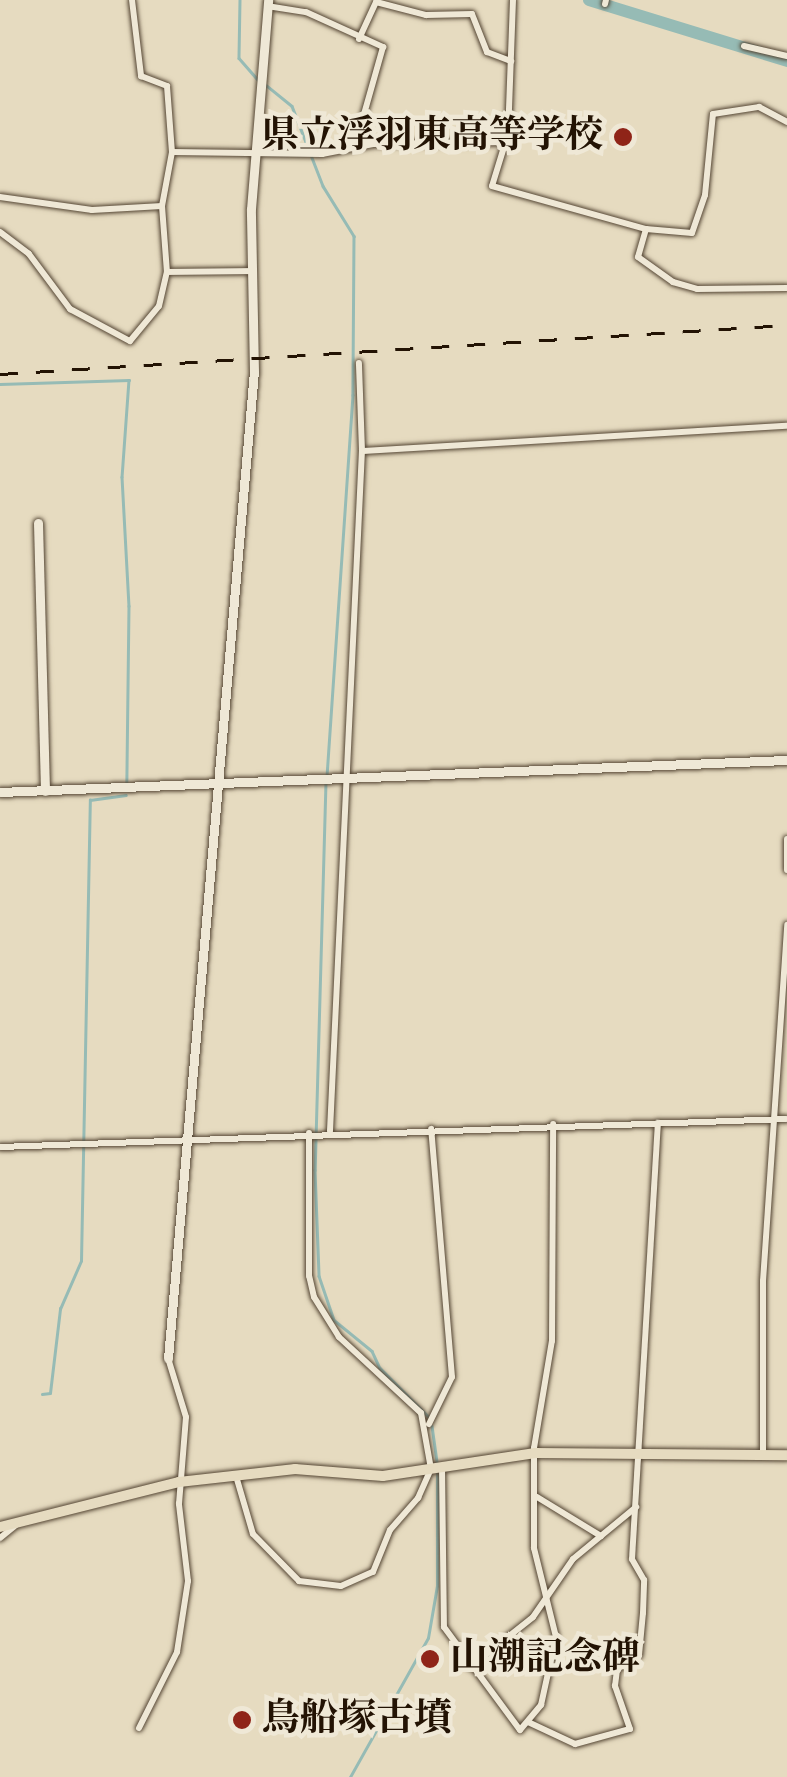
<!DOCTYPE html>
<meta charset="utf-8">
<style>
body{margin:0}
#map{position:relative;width:787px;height:1777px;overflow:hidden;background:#e6dbc0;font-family:"IM FELL DW Pica","Noto Serif JP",serif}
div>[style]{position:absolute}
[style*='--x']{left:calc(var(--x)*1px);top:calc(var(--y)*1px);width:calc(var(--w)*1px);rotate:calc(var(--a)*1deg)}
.stream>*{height:2.5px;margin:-1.25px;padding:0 1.25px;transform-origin:1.25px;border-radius:1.25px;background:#96bbb5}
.river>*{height:12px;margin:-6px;padding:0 6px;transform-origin:6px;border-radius:6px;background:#96bbb5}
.roads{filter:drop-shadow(0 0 2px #544533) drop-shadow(0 0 2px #544533)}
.street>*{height:6px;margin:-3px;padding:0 3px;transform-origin:3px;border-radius:3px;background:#efe8d6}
.secondary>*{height:9px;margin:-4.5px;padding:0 4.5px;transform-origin:4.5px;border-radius:4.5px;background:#efe8d6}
.primary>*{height:10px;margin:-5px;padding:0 5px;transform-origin:5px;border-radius:5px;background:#e6dbc0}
.rail>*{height:2.5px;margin-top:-1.25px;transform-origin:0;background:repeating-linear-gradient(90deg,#231304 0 18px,transparent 0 36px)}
.dots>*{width:28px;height:28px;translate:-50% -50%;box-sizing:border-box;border:5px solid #efe8d6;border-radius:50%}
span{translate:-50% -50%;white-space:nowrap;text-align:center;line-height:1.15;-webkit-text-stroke:9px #efe8d6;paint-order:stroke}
.poi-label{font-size:38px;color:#231304;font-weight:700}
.right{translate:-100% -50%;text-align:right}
.left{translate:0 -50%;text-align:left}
</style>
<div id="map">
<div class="stream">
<div style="--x:240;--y:0;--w:58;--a:91"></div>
<div style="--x:239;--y:58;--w:30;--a:49"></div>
<div style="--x:266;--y:85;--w:33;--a:39"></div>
<div style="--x:292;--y:106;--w:86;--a:68.8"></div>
<div style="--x:323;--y:186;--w:59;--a:58.2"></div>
<div style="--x:354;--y:236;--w:159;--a:90.4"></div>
<div style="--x:353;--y:395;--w:380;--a:93.9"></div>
<div style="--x:0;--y:384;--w:129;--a:-1.8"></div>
<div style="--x:129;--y:380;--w:97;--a:94.1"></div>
<div style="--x:122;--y:477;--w:129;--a:86.9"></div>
<div style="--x:129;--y:606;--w:176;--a:90.7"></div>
<div style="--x:326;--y:782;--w:388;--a:91.6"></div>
<div style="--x:315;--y:1170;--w:106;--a:87.8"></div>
<div style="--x:319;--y:1276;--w:46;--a:71.2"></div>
<div style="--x:334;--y:1320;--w:49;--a:39.2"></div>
<div style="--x:372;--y:1351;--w:19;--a:65"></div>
<div style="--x:380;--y:1368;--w:71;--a:45"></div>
<div style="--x:42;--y:1394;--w:8;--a:-7"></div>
<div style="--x:50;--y:1393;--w:85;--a:-83.2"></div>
<div style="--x:60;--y:1309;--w:52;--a:-66.4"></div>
<div style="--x:81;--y:1261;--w:461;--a:-88.9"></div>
<div style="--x:90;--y:800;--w:36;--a:-8"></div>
<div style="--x:432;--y:1426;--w:36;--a:82"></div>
<div style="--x:350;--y:1777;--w:159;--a:-60.7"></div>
<div style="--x:428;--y:1638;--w:53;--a:-80.2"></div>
<div style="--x:437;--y:1586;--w:116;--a:-90"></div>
</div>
<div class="river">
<div style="--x:589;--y:0;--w:207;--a:17.1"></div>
</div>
<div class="roads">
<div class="street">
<div style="--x:132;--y:0;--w:77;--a:83.2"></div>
<div style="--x:141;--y:76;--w:28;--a:21"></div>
<div style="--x:167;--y:86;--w:66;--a:85.7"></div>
<div style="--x:172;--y:152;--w:55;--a:100.5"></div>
<div style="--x:162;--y:206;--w:66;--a:85.7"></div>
<div style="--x:167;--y:272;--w:87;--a:-0.7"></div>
<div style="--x:513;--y:0;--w:134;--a:92.1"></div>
<div style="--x:508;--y:134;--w:54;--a:107.1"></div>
<div style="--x:492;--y:186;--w:160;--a:15.6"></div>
<div style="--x:646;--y:229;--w:46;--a:5"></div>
<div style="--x:692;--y:233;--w:40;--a:-71.1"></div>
<div style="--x:705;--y:195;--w:81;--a:-84.4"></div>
<div style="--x:713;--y:114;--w:47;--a:-8.7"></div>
<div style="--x:759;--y:107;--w:32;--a:28"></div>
<div style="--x:605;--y:4;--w:4;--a:-76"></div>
<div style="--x:267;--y:6;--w:39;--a:9"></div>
<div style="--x:306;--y:12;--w:85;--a:24.4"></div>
<div style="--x:383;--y:47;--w:103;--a:105.8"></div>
<div style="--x:359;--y:39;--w:41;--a:-65.3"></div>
<div style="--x:376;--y:2;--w:52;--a:14.6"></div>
<div style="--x:426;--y:15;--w:46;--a:-1.2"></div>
<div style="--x:472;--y:14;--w:41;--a:68.5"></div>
<div style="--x:487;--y:52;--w:26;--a:21"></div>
<div style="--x:744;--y:46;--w:44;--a:13.1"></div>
<div style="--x:172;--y:152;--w:150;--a:0.8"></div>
<div style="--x:322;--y:154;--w:52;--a:-11.1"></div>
<div style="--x:373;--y:144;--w:133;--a:-0.9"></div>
<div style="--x:0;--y:197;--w:93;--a:8"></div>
<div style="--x:92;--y:210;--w:70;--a:-3.3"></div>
<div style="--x:646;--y:229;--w:29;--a:106"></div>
<div style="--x:638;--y:257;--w:43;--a:35.5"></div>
<div style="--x:673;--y:282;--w:25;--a:16"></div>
<div style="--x:697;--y:289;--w:90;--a:-0.6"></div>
<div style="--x:0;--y:232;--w:36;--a:37"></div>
<div style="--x:29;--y:254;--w:69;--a:53.3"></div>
<div style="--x:70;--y:309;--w:68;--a:28.1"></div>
<div style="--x:130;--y:341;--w:45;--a:-50.4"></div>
<div style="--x:159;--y:306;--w:35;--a:-77"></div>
<div style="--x:362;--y:451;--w:426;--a:-3.4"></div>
<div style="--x:787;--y:839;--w:31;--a:90"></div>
<div style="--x:330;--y:1131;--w:681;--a:-87.31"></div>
<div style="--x:362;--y:451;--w:88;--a:-92"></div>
<div style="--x:0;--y:1147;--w:787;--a:-2.04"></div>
<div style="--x:429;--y:1424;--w:52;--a:-63.9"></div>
<div style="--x:452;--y:1377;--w:249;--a:-94.8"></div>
<div style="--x:763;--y:1454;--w:173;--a:-90"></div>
<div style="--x:763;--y:1281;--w:357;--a:-86.1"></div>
<div style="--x:442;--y:1467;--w:160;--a:89.3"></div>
<div style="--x:444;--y:1627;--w:128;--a:53.6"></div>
<div style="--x:520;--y:1730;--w:33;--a:-50"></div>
<div style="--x:541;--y:1705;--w:70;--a:-77.6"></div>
<div style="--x:556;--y:1637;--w:92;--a:-103.9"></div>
<div style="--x:534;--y:1548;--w:100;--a:-90"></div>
<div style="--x:534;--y:1448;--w:109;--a:-80.5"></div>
<div style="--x:552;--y:1341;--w:217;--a:-89.7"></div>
<div style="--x:236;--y:1476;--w:60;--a:73.7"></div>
<div style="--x:253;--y:1534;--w:66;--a:45.6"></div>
<div style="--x:299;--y:1581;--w:42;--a:6.8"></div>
<div style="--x:341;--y:1586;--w:35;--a:-24"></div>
<div style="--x:373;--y:1572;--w:45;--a:-68"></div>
<div style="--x:390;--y:1530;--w:43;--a:-48.8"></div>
<div style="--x:418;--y:1498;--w:32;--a:-66"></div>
<div style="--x:431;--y:1469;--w:57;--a:-100.1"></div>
<div style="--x:421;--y:1413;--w:112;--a:-137.2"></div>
<div style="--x:339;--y:1337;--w:47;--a:-122"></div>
<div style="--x:314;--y:1297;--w:22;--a:-103"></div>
<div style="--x:309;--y:1276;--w:143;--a:-90"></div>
<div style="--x:537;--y:1497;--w:75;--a:31.4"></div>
<div style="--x:0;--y:1538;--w:22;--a:-39"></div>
<div style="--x:470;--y:1667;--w:80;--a:-38.4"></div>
<div style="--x:533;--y:1617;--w:70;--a:-55.4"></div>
<div style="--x:573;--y:1559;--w:82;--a:-39.5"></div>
<div style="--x:528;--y:1722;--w:52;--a:25.1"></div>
<div style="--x:575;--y:1744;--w:57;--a:-15.3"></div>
<div style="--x:630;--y:1729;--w:46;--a:-109.2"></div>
<div style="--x:615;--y:1686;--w:17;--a:-83"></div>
<div style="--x:617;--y:1669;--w:26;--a:-32"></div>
<div style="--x:639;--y:1655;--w:42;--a:-84.6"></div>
<div style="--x:643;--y:1613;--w:33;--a:-88"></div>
<div style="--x:644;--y:1580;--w:24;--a:-120"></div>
<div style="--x:632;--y:1559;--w:437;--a:-86.6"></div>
<div style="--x:139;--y:1728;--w:85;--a:-63.4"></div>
<div style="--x:177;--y:1652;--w:72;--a:-81.2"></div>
<div style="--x:188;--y:1581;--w:78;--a:-96.7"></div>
<div style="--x:179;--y:1504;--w:87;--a:-85.4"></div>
<div style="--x:186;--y:1417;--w:62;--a:-107"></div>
</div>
<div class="secondary">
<div style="--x:38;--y:523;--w:268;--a:88.5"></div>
<div style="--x:0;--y:792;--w:788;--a:-2.33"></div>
<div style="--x:168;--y:1358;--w:990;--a:-85.02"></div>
<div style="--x:254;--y:372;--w:163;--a:-91.1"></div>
<div style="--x:251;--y:209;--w:210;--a:-85.3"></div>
</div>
<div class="primary">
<div style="--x:0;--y:1527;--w:185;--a:-14.1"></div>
<div style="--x:179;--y:1482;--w:117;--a:-6.4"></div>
<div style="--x:295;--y:1469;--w:88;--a:4.5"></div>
<div style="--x:383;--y:1476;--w:154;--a:-8.6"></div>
<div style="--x:535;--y:1453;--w:252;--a:0.5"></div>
</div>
</div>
<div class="rail">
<div style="--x:0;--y:374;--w:789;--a:-3.56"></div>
</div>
<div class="dots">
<div style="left:623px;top:137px;background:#8f2418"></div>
<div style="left:430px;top:1659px;background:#8f2418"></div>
<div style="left:242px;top:1720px;background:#8f2418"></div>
</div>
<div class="poi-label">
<span class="right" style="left:603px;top:137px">県立浮羽東高等学校</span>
<span class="left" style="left:450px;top:1659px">山潮記念碑</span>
<span class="left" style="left:262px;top:1720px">鳥船塚古墳</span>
</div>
</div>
